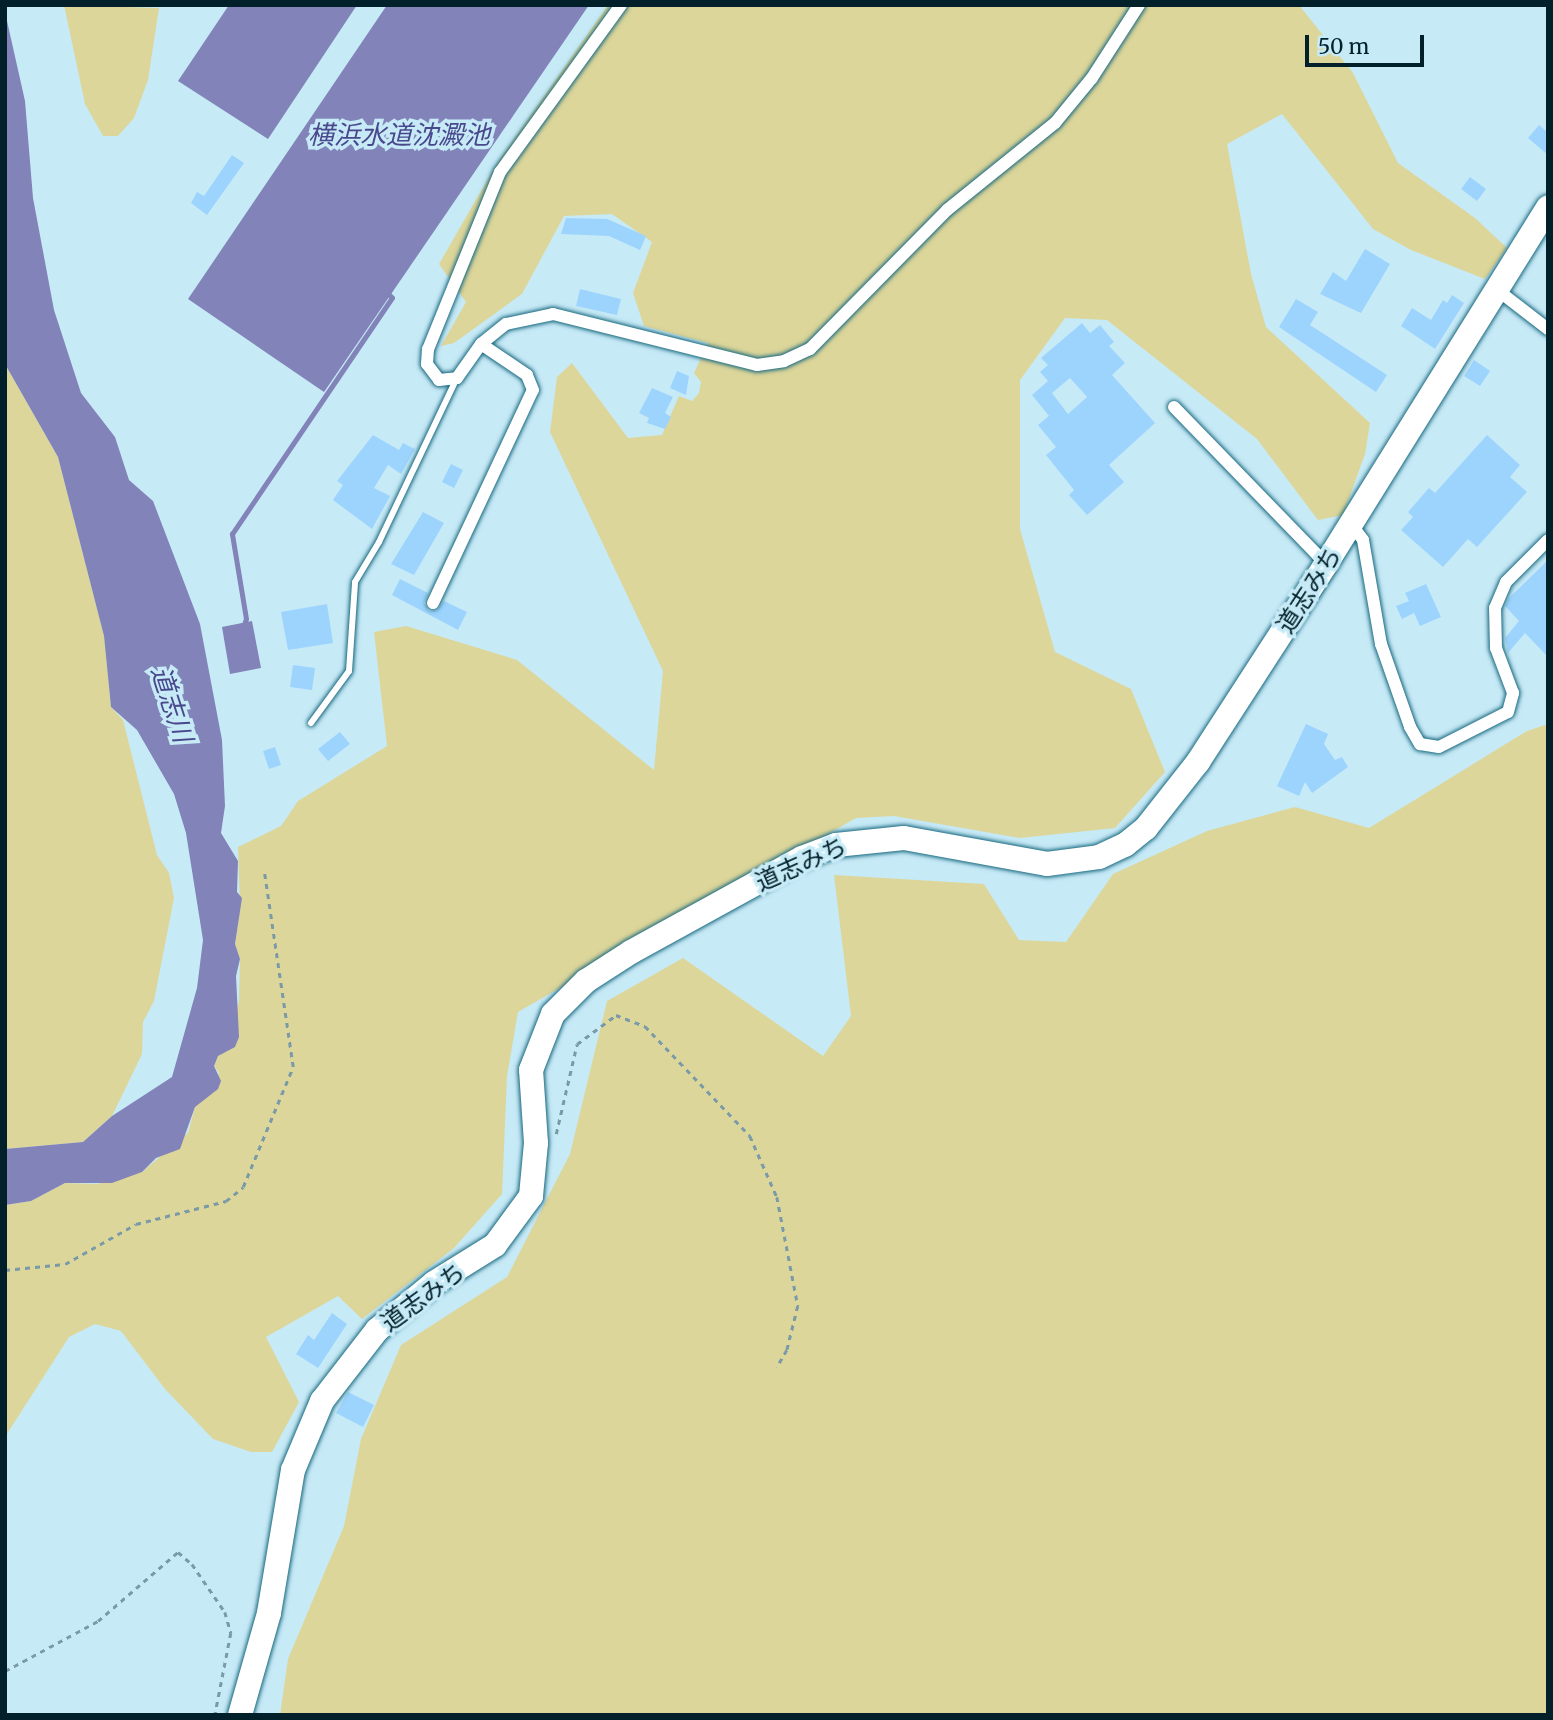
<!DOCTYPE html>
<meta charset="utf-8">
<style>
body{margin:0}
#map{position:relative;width:1553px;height:1720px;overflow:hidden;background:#c7eaf7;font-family:Merriweather,"Noto Sans JP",serif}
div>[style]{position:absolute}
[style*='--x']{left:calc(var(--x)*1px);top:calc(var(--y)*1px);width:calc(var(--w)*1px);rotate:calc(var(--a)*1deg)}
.green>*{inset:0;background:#ddd69a}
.water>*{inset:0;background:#8183b9}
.stream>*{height:4.5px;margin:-2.25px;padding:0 2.25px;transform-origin:2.25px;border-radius:2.25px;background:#8183b9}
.building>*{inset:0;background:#9dd4fe}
.path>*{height:2.5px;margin-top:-1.25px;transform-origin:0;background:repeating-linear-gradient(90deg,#799aa6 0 5px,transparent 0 10px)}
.roads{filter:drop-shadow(0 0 2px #17687f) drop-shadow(0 0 2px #17687f)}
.lane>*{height:6px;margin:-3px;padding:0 3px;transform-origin:3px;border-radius:3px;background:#fff}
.street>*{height:12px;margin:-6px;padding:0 6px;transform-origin:6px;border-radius:6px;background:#fff}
.highway>*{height:24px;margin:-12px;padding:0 12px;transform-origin:12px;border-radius:12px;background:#fff}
span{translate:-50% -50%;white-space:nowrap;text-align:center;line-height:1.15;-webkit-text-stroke:7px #c7eaf7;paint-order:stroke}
.street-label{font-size:24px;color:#01202a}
.water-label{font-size:26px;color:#4a488d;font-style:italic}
.frame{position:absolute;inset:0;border:7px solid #01202a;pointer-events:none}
.scale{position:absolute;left:1305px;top:35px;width:119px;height:32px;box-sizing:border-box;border:4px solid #01202a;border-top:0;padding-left:9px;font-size:21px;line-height:24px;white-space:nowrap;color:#01202a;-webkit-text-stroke:5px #c7eaf7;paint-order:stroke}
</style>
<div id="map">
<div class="green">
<div style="clip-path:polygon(64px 5px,159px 8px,148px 80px,134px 118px,118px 136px,103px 136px,85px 104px)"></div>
<div style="clip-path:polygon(608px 5px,1299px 5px,1353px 73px,1398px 163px,1475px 218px,1507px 248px,1485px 279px,1411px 250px,1373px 229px,1282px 114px,1227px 144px,1251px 274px,1266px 327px,1370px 423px,1365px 454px,1343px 515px,1318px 520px,1257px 439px,1107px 320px,1065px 318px,1020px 380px,1020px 529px,1055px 652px,1131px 689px,1165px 772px,1115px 828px,1020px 838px,894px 816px,856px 818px,518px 1012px,507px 1076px,502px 1194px,454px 1248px,362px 1319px,338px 1296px,266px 1337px,299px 1402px,272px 1452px,251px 1452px,213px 1439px,165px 1389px,121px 1331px,95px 1324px,69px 1337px,5px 1437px,5px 1205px,31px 1201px,65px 1183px,97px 1184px,142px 1172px,188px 1133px,195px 1107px,219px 1073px,214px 1066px,218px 1056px,230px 1048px,239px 1000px,240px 959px,235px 945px,240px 907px,238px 847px,281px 826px,298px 801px,387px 746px,374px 632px,406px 626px,517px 660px,654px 770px,663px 671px,550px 432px,557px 377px,572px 363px,628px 438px,662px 435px,679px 396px,692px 401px,699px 393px,701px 382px,694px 373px,708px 343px,644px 326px,633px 293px,652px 242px,612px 214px,564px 216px,522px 294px,454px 343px,441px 346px,466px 302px,439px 264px,497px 163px)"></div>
<div style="clip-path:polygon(5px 364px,58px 457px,104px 636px,111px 707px,123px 720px,157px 855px,169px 873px,174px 898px,154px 1001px,143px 1022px,142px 1054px,112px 1116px,83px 1142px,5px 1149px)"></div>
<div style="clip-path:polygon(1548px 724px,1548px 1715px,280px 1715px,288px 1659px,344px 1526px,361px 1439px,401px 1345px,507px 1277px,570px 1154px,607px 1001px,683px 958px,823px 1056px,851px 1016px,834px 875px,984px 884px,1019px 940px,1066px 942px,1113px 874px,1207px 831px,1295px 807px,1369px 828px,1527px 731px)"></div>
</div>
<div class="water">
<div style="clip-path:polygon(229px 5px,357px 5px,268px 139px,178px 81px)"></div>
<div style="clip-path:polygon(387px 5px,589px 5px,324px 392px,188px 299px)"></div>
<div style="clip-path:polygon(5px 12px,25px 101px,33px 198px,54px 310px,81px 393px,115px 437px,129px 480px,153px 501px,200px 624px,222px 740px,225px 806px,221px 833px,238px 861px,237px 892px,242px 898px,235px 944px,240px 959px,236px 976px,239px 1037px,235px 1047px,218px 1056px,214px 1066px,221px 1081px,218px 1089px,195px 1107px,180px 1149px,156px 1158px,142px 1172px,112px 1183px,65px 1183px,31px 1201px,5px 1205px,5px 1149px,83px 1142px,112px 1116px,172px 1077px,197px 988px,203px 940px,186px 833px,174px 794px,137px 730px,111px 707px,104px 636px,58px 457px,5px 364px)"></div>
<div style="clip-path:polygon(252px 621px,261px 668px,230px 674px,222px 627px)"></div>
</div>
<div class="stream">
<div style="--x:243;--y:628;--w:9;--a:-72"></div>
<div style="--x:246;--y:619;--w:86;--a:-99.4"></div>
<div style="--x:232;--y:534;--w:285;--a:-55.9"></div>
<div style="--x:392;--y:298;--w:4;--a:-135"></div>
</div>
<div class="building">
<div style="clip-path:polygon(1539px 125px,1548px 133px,1548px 155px,1528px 138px)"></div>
<div style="clip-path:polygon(232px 155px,244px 163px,207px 215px,191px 203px,197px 192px,204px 196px)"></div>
<div style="clip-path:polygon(1470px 177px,1486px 189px,1477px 201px,1461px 189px)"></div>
<div style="clip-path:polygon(566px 218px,607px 219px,646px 236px,640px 250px,609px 236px,561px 234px)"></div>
<div style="clip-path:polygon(1365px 249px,1390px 264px,1361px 313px,1320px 294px,1333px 272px,1346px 281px)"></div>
<div style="clip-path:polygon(580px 289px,621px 299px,617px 315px,576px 306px)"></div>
<div style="clip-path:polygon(1452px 295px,1464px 303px,1435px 349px,1401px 326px,1412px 308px,1431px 320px,1443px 300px,1447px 303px)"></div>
<div style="clip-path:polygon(1296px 299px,1318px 312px,1310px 325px,1387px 375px,1376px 392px,1279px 327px)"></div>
<div style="clip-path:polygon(evenodd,1082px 323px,1090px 333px,1100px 325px,1114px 342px,1109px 346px,1125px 363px,1112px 375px,1155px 423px,1109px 465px,1124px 482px,1087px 515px,1069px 495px,1074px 490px,1046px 455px,1056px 447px,1038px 425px,1049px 416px,1032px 395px,1048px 381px,1040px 372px,1048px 365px,1041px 358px,1082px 323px,1070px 378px,1087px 397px,1068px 414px,1052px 393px,1070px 378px)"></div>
<div style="clip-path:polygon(1474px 360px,1490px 371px,1480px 386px,1464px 376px)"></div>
<div style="clip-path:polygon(677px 371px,689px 376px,686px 395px,670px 388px)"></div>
<div style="clip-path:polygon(652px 388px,673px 397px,665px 413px,671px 417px,665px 429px,647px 423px,649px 418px,639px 413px)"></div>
<div style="clip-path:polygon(373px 435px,399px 450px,403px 443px,415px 449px,401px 474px,388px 465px,374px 488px,390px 496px,372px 529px,333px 500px,343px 485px,337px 481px)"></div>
<div style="clip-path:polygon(1487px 435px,1520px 465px,1510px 477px,1527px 492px,1477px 547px,1468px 539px,1443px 567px,1401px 530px,1413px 517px,1408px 512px,1429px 488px,1435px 493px)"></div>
<div style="clip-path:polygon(451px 464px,463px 470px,454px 488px,442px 482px)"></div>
<div style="clip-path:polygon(423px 512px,444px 523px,414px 575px,391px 564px)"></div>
<div style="clip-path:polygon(1548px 560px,1548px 657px,1525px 633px,1508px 653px,1505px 638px,1519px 621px,1505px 606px,1509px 598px)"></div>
<div style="clip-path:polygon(400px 579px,428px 593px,424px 603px,429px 611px,437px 610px,444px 601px,467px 612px,458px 630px,392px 595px)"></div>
<div style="clip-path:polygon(1426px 584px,1441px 617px,1420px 626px,1414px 613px,1402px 619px,1396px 606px,1409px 601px,1405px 593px)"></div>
<div style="clip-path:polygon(327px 604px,333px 643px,288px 650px,281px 612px)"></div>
<div style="clip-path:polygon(293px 665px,315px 668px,312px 690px,290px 687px)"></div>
<div style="clip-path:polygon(1306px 724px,1328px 734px,1324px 744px,1335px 760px,1342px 757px,1348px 767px,1312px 793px,1305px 782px,1299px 796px,1277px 786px)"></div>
<div style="clip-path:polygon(340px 732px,350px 744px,328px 761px,318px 749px)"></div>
<div style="clip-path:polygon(275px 747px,281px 765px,269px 769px,263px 751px)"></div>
<div style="clip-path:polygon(332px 1313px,347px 1324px,318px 1368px,296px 1354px,308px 1335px,314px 1340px)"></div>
<div style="clip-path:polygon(348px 1392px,374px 1405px,363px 1427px,336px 1413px)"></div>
</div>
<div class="path">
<div style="--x:556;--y:1134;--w:92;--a:-76.9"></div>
<div style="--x:577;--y:1044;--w:49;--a:-36.6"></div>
<div style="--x:616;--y:1015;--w:31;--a:21"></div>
<div style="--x:645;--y:1026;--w:152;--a:46.3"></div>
<div style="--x:750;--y:1136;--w:67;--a:66.1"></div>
<div style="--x:777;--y:1197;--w:111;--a:79.1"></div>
<div style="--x:798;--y:1306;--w:45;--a:104"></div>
<div style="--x:787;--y:1350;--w:20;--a:120"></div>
<div style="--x:5;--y:1270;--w:60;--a:-5.7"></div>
<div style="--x:65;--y:1264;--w:81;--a:-29.4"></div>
<div style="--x:136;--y:1224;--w:93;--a:-14.3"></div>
<div style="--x:226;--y:1201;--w:22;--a:-39"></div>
<div style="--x:243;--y:1187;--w:130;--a:-67.4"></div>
<div style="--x:293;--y:1067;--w:199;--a:-98.4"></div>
<div style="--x:5;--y:1671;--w:106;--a:-28.3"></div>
<div style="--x:98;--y:1621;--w:106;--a:-40.8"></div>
<div style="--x:178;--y:1552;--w:18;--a:41"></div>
<div style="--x:192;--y:1564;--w:58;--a:55.5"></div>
<div style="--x:225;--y:1612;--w:22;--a:74"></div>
<div style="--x:231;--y:1633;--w:84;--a:101"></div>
</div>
<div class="roads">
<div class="lane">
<div style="--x:311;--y:723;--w:64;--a:-53.8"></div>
<div style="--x:349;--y:671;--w:89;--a:-86.1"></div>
<div style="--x:355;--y:582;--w:47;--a:-59"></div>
<div style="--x:379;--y:542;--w:182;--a:-64.6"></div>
</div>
<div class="street">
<div style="--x:621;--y:5;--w:206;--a:125.9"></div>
<div style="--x:500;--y:172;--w:191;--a:112.1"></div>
<div style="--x:428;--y:349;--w:15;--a:94"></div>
<div style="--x:427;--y:364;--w:20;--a:53"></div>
<div style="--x:439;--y:380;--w:18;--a:-6"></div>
<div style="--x:457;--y:378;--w:42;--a:-54.8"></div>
<div style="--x:481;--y:344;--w:32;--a:-39"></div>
<div style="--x:506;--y:324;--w:48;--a:-12"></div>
<div style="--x:553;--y:314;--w:210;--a:14"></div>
<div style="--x:757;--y:365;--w:27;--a:-8"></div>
<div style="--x:784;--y:361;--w:29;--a:-25"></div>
<div style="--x:810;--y:349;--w:195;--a:-45.4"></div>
<div style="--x:947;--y:210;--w:139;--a:-38.9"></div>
<div style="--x:1055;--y:123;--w:58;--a:-50.6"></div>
<div style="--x:1092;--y:78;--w:87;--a:-57.2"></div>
<div style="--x:1496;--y:289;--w:66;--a:37.6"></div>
<div style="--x:1174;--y:407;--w:219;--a:45.9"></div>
<div style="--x:1351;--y:524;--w:20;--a:53"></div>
<div style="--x:1363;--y:540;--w:106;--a:80.2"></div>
<div style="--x:1381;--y:644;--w:88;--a:70.7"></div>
<div style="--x:1410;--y:727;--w:20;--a:60"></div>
<div style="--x:1420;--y:744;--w:19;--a:9"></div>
<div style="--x:1439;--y:747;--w:77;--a:-26.9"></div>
<div style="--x:1508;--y:712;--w:20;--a:-75"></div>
<div style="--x:1513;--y:693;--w:48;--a:-110.7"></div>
<div style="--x:1496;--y:648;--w:40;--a:-91.4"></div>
<div style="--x:1495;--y:608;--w:28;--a:-67"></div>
<div style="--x:1506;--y:582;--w:59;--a:-45"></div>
<div style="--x:433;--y:603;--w:235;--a:-64.9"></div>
<div style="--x:533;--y:390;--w:16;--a:-112"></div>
<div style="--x:527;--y:375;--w:55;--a:-146"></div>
</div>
<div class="highway">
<div style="--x:240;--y:1715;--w:106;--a:-74.1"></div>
<div style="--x:269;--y:1613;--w:145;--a:-80.5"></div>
<div style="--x:293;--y:1470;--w:75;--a:-67.2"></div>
<div style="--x:322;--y:1401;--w:90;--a:-52.2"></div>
<div style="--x:377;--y:1330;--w:74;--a:-39.5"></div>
<div style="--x:434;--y:1283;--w:72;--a:-31.9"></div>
<div style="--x:495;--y:1245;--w:61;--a:-53.7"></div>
<div style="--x:531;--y:1196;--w:53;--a:-84.6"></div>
<div style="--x:536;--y:1143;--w:73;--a:-93.9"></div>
<div style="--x:531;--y:1070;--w:60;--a:-68.6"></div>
<div style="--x:553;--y:1014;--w:47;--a:-45"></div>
<div style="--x:586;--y:981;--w:54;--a:-32.8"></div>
<div style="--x:631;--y:952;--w:195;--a:-28.8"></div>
<div style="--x:802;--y:858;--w:36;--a:-21"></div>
<div style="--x:836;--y:845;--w:68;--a:-5.9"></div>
<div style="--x:904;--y:838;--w:145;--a:10.3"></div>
<div style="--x:1047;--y:864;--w:52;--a:-7.7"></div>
<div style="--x:1099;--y:857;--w:29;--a:-25"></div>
<div style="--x:1125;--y:845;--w:27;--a:-39"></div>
<div style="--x:1146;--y:828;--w:84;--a:-51.8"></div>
<div style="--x:1198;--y:762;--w:236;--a:-57.1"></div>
<div style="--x:1326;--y:564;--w:420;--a:-58.1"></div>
</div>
</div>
<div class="street-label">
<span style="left:1309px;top:590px;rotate:-57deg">道志みち</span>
<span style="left:801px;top:864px;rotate:-24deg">道志みち</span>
<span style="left:423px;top:1297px;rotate:-36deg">道志みち</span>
</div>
<div class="water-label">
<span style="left:399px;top:135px">横浜水道沈澱池</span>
<span style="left:172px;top:704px;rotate:72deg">道志川</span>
</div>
<div class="frame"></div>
<div class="scale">50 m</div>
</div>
